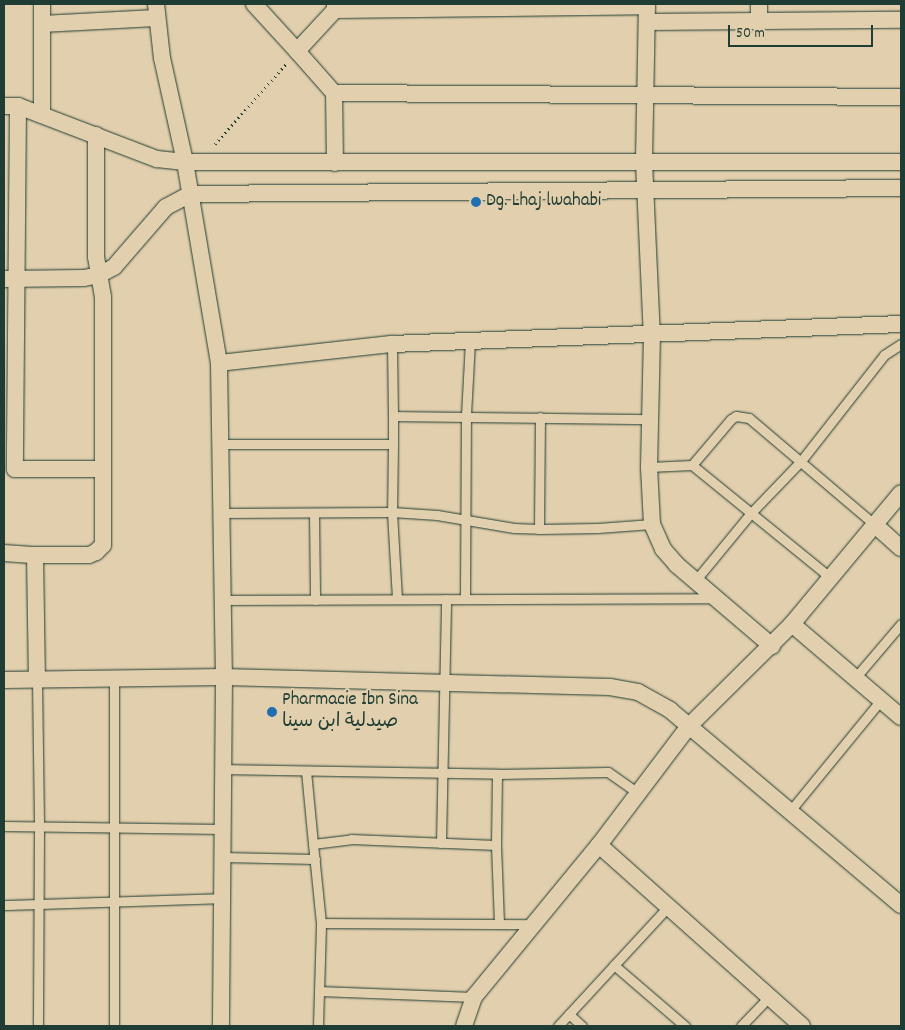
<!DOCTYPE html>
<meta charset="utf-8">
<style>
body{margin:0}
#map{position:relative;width:905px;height:1030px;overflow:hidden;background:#e2cfad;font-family:Dekko,"Playpen Sans Arabic",sans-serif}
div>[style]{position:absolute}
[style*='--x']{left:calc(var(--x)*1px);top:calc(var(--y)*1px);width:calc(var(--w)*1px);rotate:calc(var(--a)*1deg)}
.path>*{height:3px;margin-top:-1.5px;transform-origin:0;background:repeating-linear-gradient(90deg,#1f3d34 0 1px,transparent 0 5px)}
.roads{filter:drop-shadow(0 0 1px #1f3d34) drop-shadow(0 0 1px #1f3d34)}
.service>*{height:9px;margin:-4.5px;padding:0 4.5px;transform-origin:4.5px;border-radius:4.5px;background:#e2cfad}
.minor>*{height:16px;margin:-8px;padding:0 8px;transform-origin:8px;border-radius:8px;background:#e2cfad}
.dots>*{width:14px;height:14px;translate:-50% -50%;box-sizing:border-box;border:2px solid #e2cfad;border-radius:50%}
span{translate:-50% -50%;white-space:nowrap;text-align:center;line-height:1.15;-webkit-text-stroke:4px #e2cfad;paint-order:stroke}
.poi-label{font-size:19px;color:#1f3d34}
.left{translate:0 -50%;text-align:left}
.frame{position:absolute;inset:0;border:5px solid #1f3d34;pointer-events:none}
.scale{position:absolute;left:728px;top:25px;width:145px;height:22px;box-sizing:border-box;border:2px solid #1f3d34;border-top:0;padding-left:6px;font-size:15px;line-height:18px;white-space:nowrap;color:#1f3d34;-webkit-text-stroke:4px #e2cfad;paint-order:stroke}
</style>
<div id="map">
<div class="path">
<div style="--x:215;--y:144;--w:108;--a:-48.4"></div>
</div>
<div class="roads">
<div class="service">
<div style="--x:392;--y:344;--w:72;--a:89.2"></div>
<div style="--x:220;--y:444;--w:173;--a:0"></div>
<div style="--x:393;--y:444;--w:68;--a:90.8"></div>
<div style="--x:392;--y:512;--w:87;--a:86.7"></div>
<div style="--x:393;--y:444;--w:28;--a:-90"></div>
<div style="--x:393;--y:416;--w:257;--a:0.7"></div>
<div style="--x:692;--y:465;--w:60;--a:-49.7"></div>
<div style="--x:731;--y:419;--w:6;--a:-31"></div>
<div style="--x:736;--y:416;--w:13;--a:9"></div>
<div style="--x:749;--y:418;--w:164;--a:40.3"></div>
<div style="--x:649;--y:467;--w:43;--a:-2.7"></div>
<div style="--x:692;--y:465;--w:179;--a:39.1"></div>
<div style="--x:221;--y:513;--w:171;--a:-0.3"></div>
<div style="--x:392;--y:512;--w:45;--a:3.8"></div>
<div style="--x:437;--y:515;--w:78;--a:9.6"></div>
<div style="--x:514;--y:528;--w:25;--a:2"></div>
<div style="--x:539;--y:529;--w:59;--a:-1"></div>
<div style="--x:598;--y:528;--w:54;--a:-4.2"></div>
<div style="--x:314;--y:513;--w:87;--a:89.3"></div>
<div style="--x:539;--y:529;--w:112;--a:-89.5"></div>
<div style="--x:695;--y:581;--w:87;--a:-50.6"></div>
<div style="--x:750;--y:514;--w:74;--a:-46.1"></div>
<div style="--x:801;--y:461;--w:135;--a:-51.9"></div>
<div style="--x:884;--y:355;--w:20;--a:-33"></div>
<div style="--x:465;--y:598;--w:183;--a:-89.7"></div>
<div style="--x:466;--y:415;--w:73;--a:-86.9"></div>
<div style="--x:223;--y:600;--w:492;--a:-0.2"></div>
<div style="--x:114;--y:677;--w:349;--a:90"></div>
<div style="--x:855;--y:678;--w:71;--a:-49.6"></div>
<div style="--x:37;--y:680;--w:147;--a:89.2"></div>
<div style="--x:39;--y:827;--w:199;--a:90.3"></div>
<div style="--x:223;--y:769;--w:274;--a:1"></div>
<div style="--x:306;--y:771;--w:73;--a:84.5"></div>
<div style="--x:790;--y:811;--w:144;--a:-50.7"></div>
<div style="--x:4;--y:826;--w:219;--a:0.8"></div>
<div style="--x:441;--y:843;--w:244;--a:-88.8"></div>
<div style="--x:496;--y:845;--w:79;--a:87.8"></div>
<div style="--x:223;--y:857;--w:92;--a:1.2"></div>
<div style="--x:4;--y:905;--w:218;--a:-1.8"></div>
<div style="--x:321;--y:923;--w:212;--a:0.3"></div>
<div style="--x:614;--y:965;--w:94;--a:40.7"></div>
<div style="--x:319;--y:991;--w:155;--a:2.2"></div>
<div style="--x:569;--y:1014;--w:18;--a:43"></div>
<div style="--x:318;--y:1026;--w:103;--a:-88.3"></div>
<div style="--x:321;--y:923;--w:79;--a:-95.8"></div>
<div style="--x:313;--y:844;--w:38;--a:-7"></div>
<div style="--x:351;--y:839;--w:145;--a:2.4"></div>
<div style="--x:496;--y:845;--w:71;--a:-89.2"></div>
<div style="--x:497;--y:774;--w:111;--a:-1"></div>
<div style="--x:608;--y:772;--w:37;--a:35"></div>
<div style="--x:558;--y:1026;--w:162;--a:-47.3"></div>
<div style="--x:741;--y:1026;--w:40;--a:-46"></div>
</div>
<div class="minor">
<div style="--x:42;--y:4;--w:111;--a:90"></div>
<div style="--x:156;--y:4;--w:54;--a:83.7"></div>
<div style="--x:162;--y:58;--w:107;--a:77.5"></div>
<div style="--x:185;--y:162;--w:204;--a:80.4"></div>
<div style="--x:219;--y:363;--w:314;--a:89.1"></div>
<div style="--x:224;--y:677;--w:349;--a:90.5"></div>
<div style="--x:254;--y:4;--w:64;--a:47.5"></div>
<div style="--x:647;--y:4;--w:158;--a:91.1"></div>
<div style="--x:644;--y:162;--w:173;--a:87.4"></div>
<div style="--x:652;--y:335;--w:132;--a:91.3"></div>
<div style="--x:649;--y:467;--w:57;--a:87"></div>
<div style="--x:652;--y:524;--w:27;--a:66"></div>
<div style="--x:663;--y:549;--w:21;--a:49"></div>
<div style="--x:677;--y:565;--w:125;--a:40.5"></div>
<div style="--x:759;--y:4;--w:18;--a:90"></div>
<div style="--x:335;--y:10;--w:312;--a:-0.7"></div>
<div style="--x:647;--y:22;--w:254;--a:-0.5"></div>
<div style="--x:42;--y:24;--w:114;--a:-3"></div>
<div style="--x:334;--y:93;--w:567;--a:0.4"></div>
<div style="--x:4;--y:106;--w:14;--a:0"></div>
<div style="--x:18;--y:106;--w:149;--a:20.9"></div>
<div style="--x:157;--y:159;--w:28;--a:6"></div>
<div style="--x:185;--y:162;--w:716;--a:0"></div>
<div style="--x:18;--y:106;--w:363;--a:90.5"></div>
<div style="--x:15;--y:469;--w:88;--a:0"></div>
<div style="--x:103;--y:469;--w:172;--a:-90"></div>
<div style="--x:103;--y:297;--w:41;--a:-99.9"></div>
<div style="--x:96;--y:257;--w:122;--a:-90"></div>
<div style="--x:335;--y:163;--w:70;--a:-90.8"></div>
<div style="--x:334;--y:93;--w:56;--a:-131.4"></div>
<div style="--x:297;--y:51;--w:56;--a:-47.2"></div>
<div style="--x:335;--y:10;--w:6;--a:-90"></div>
<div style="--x:4;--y:279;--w:80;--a:-0.7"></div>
<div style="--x:84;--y:278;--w:15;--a:-11"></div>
<div style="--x:99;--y:275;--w:17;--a:-28"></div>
<div style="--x:114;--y:267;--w:79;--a:-49.1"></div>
<div style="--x:166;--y:207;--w:27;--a:-28"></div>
<div style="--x:190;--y:194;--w:711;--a:-0.48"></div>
<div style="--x:219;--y:363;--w:174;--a:-6.3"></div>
<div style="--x:392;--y:344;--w:509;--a:-2.25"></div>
<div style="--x:874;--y:524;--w:36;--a:42"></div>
<div style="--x:4;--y:553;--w:31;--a:4"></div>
<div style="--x:35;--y:555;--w:125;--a:89.1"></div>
<div style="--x:35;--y:555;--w:54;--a:0"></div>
<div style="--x:89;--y:555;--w:8;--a:-23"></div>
<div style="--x:96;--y:552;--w:10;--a:-45"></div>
<div style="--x:103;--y:545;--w:76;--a:-90"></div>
<div style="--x:792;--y:624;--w:143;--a:40.5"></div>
<div style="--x:4;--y:680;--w:220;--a:-0.8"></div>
<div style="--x:224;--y:677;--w:386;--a:1.5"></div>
<div style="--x:610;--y:687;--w:28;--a:10"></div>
<div style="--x:638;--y:692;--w:37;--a:29"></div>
<div style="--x:670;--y:710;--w:302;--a:40.2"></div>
<div style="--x:599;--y:845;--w:272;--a:41.7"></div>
<div style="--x:464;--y:1026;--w:31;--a:-71"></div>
<div style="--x:474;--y:997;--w:197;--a:-50.6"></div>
<div style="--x:599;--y:845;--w:149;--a:-52.9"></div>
<div style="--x:689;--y:726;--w:145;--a:-44.7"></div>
<div style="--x:792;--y:624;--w:170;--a:-50.2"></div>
</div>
</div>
<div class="dots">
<div style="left:476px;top:202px;background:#1f6fb2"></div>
<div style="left:272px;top:712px;background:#1f6fb2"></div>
</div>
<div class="poi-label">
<span class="left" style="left:486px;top:202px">Dg. Lhaj lwahabi</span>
<span class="left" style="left:282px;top:712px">Pharmacie Ibn Sina<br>صيدلية ابن سينا</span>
</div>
<div class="frame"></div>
<div class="scale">50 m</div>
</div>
